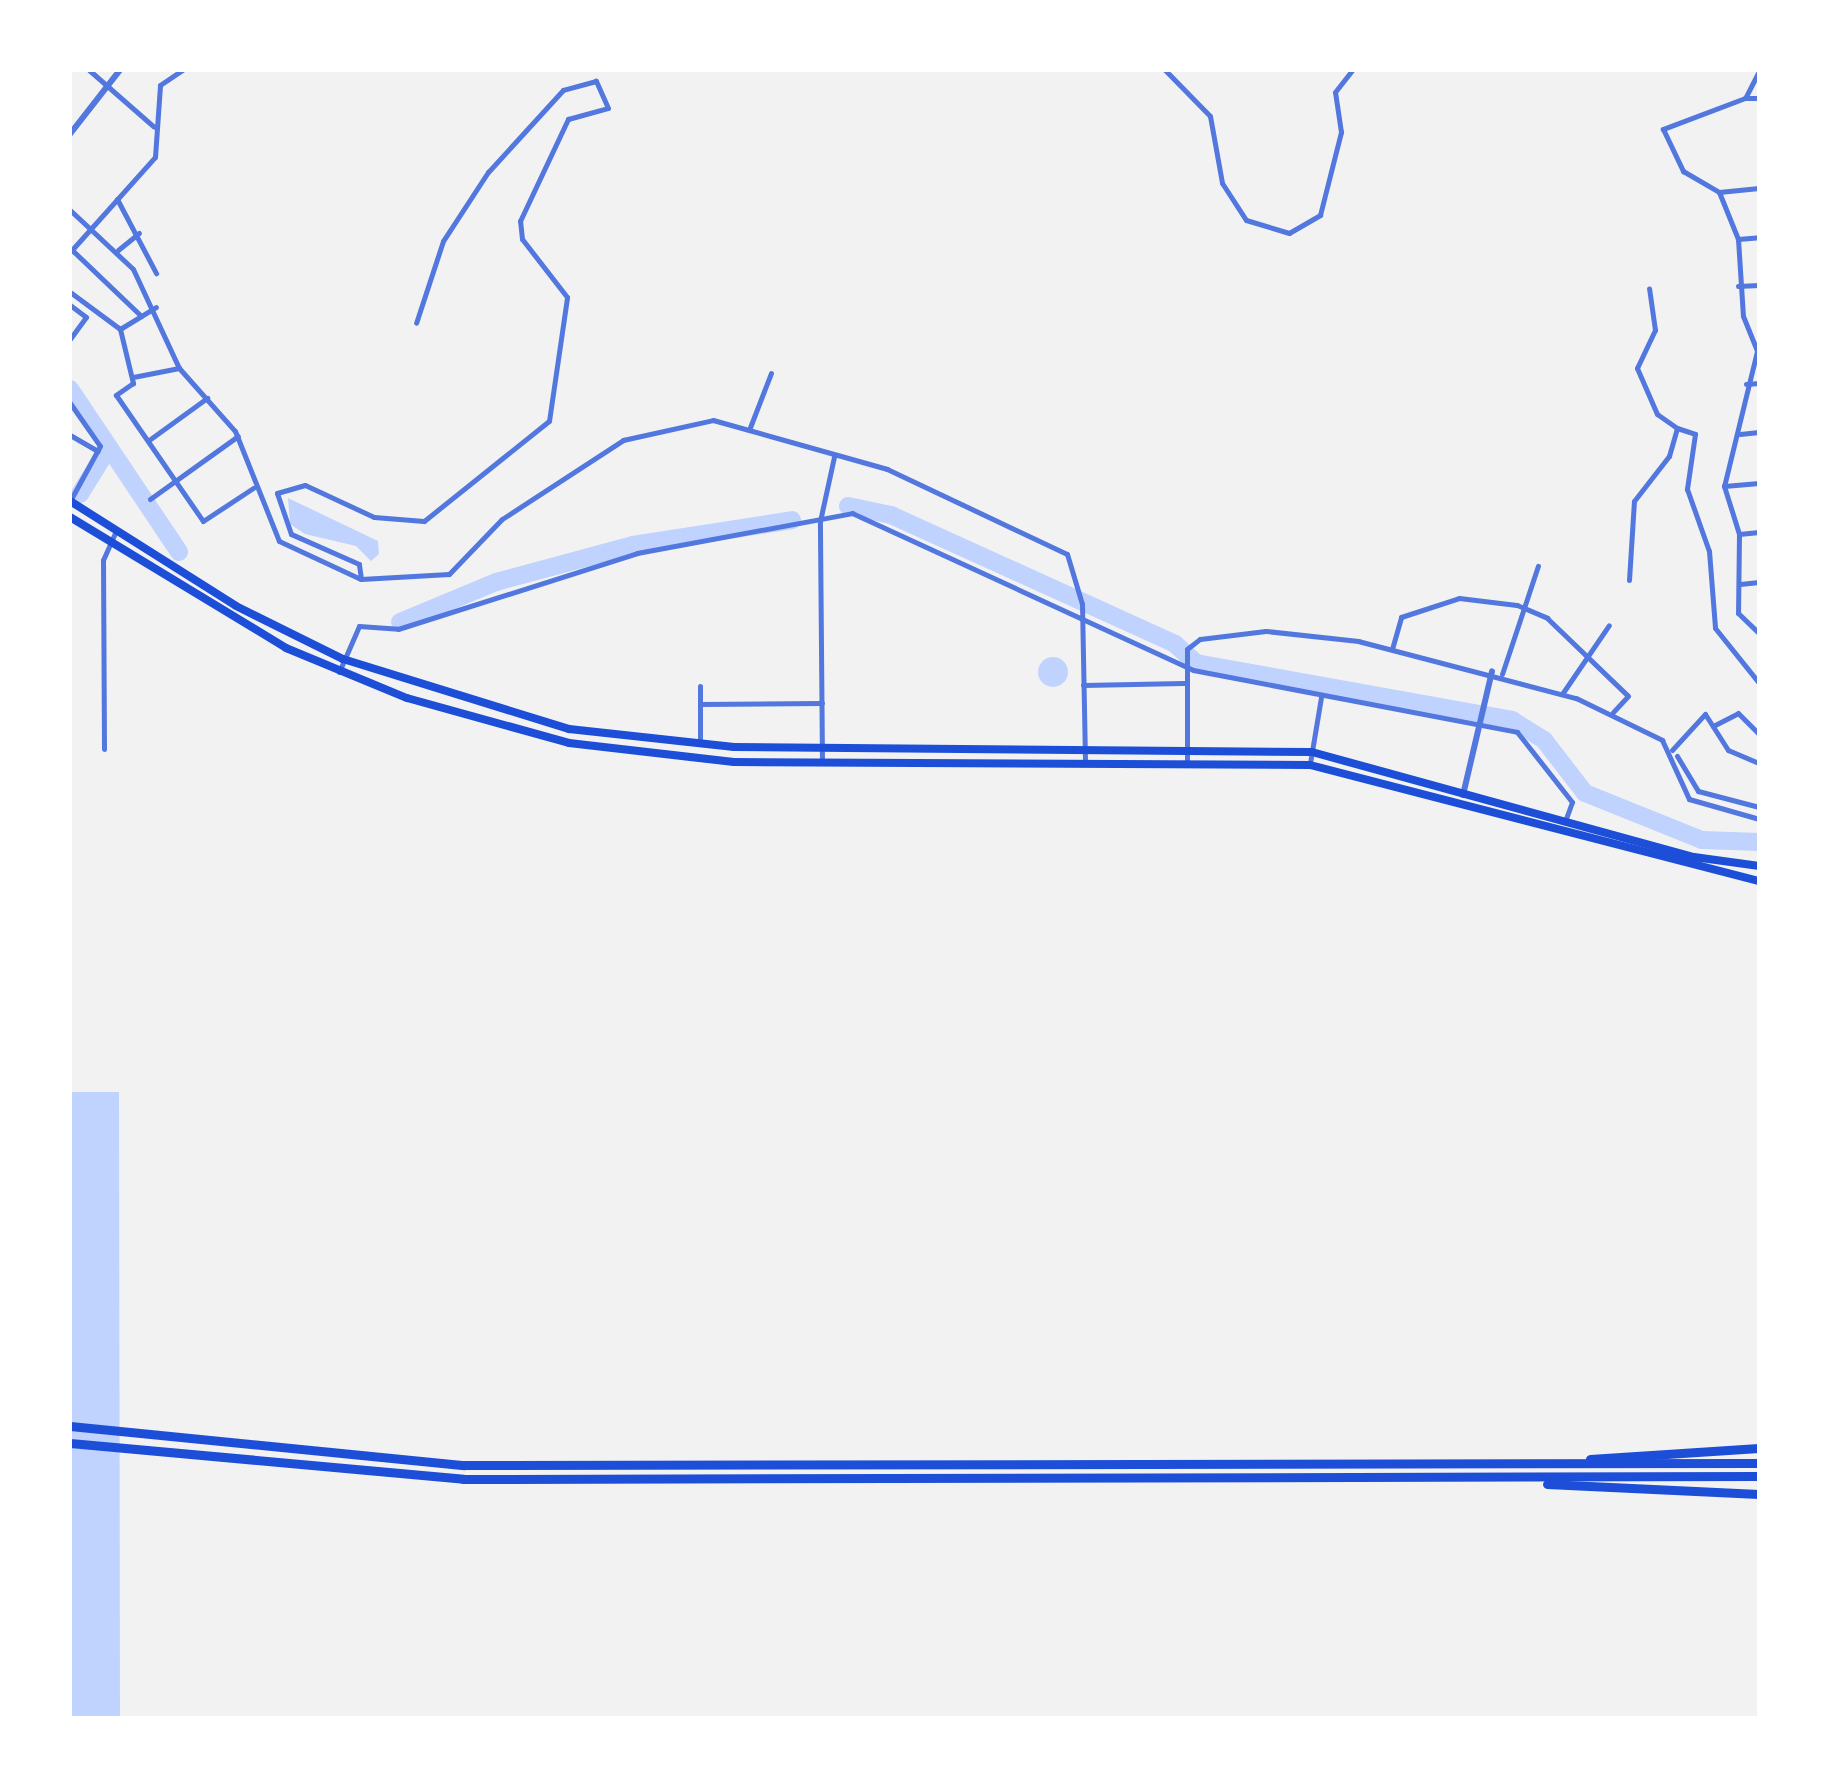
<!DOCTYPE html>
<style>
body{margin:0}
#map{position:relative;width:1829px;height:1788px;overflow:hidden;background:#f2f2f2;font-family:"Exo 2",sans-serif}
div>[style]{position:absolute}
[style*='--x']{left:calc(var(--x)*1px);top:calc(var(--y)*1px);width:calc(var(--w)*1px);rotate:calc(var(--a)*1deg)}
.water>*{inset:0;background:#bfd3fe}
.round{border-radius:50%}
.river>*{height:18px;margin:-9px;padding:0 9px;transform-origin:9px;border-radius:9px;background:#bfd3fe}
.minor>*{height:5px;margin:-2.5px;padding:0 2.5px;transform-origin:2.5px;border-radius:2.5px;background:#5277de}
.tertiary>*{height:6px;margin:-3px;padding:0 3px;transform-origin:3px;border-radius:3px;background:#5277de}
.primary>*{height:8px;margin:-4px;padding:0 4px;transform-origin:4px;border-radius:4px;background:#1d4ed8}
.motorway>*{height:9px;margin:-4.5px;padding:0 4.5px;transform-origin:4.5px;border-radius:4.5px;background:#1d4ed8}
span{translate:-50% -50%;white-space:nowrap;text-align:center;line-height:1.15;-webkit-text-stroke:8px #fff;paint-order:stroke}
.frame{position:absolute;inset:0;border:72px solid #fff;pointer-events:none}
</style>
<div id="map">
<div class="water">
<div style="clip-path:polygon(288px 498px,378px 541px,379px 554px,371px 561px,356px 546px,305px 534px,290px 524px)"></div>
<div class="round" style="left:1038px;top:657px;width:30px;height:30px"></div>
<div style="clip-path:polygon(70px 1092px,119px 1092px,120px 1718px,70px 1718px)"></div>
</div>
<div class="river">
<div style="--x:70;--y:389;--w:196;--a:56.2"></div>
<div style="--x:80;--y:494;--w:55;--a:-58.3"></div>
<div style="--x:848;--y:506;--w:44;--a:11.8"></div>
<div style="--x:891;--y:515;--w:312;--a:24.4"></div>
<div style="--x:1175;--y:644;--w:28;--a:42"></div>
<div style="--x:1196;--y:663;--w:321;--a:10.2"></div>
<div style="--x:1512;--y:720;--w:38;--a:32"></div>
<div style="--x:1544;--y:740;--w:67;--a:52.3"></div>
<div style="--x:1585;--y:793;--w:126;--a:21.9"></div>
<div style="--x:1702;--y:840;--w:57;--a:2"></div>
<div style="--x:400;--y:622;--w:104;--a:-22.6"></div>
<div style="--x:496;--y:582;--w:142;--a:-15.1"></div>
<div style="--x:633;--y:545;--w:161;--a:-8.9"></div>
</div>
<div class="minor">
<div style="--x:89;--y:70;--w:86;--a:41.2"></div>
<div style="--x:1165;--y:70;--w:64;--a:45.6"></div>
<div style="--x:1210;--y:116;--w:68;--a:79.8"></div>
<div style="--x:1222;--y:183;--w:44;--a:57"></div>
<div style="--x:1246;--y:220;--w:45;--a:16.8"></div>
<div style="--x:1289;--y:233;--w:36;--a:-30"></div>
<div style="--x:1320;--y:215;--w:86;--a:-75.8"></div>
<div style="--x:1341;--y:132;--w:40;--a:-98.5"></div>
<div style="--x:1335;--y:92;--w:28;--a:-52"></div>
<div style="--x:1759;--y:71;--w:30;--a:117"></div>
<div style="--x:1745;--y:98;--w:88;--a:159.3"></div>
<div style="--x:1663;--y:129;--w:47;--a:64.5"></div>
<div style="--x:1683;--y:171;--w:42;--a:30.3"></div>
<div style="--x:1719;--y:192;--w:51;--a:68"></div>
<div style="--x:1738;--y:239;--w:77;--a:86.3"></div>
<div style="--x:1743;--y:316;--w:38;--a:68"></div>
<div style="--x:1757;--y:351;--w:139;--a:103.7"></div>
<div style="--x:1724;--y:486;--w:50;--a:72.6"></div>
<div style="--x:1739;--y:534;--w:79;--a:90.7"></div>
<div style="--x:1738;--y:613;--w:29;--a:44"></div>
<div style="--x:1745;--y:98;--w:14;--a:0"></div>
<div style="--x:1719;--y:192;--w:40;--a:-5.7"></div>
<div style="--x:117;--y:199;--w:84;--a:62.2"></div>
<div style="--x:70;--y:210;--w:86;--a:43.1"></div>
<div style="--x:133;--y:269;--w:109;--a:65.1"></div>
<div style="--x:179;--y:368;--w:84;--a:48.4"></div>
<div style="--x:235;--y:431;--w:118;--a:68.2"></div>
<div style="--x:279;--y:541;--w:90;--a:24.9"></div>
<div style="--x:361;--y:579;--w:88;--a:-3.3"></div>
<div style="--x:449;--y:574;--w:76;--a:-46.1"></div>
<div style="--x:502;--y:519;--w:145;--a:-33.1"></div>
<div style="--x:623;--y:440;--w:92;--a:-12.5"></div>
<div style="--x:713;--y:420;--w:181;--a:15.7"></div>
<div style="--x:887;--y:469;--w:199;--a:25.3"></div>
<div style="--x:1067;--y:554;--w:52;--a:73.3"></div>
<div style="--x:1082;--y:604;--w:158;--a:88.9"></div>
<div style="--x:1738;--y:239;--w:21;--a:-5"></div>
<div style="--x:71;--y:249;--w:97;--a:43.7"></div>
<div style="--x:118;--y:250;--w:27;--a:-39"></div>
<div style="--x:70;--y:252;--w:127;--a:-48.2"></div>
<div style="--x:155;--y:157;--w:72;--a:-86"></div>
<div style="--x:160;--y:85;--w:27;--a:-34"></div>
<div style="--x:1738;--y:286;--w:21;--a:-3"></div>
<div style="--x:70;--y:292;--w:62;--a:36.5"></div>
<div style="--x:120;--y:329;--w:56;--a:76.5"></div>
<div style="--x:133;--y:383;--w:21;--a:145"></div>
<div style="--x:116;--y:395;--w:153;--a:55.4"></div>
<div style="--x:203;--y:521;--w:60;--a:-33.4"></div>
<div style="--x:70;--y:305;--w:20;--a:37"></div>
<div style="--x:86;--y:317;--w:27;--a:126"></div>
<div style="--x:120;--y:329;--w:42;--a:-31.4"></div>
<div style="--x:133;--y:377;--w:47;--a:-11.1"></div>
<div style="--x:1746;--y:384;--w:13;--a:-4"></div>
<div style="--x:70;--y:403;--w:52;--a:55.1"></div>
<div style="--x:100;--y:446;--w:63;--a:118.6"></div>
<div style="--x:1677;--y:428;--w:19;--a:18"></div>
<div style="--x:1695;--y:434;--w:56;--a:98.3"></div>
<div style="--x:1687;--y:489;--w:66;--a:70.5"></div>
<div style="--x:1709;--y:551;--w:77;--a:85.5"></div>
<div style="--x:1715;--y:628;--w:70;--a:51.3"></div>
<div style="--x:749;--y:430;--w:61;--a:-68.9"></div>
<div style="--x:1740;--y:434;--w:19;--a:-6"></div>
<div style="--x:70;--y:435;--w:32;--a:30"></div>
<div style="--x:149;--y:440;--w:72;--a:-35.9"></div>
<div style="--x:1724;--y:486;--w:35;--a:-5"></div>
<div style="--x:150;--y:499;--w:108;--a:-35.6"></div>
<div style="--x:1739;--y:534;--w:20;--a:-6"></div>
<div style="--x:361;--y:579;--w:15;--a:-98"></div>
<div style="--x:359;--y:564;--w:74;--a:-156.2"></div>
<div style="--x:291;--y:534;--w:43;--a:-108.9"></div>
<div style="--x:277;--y:493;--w:29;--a:-16"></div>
<div style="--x:305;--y:485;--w:76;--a:24.9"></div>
<div style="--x:374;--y:517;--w:50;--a:4.6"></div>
<div style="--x:424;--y:521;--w:160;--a:-38.7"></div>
<div style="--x:549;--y:421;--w:125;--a:-81.7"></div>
<div style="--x:567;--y:297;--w:73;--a:-127.8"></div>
<div style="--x:522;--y:239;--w:18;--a:-96"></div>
<div style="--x:520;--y:221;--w:113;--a:-64.8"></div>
<div style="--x:568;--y:119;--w:41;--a:-15.4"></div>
<div style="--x:608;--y:108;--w:30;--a:-114"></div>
<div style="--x:596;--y:81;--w:34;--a:165"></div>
<div style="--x:563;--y:90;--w:111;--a:132.4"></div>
<div style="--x:488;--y:172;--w:82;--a:123.1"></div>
<div style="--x:443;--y:241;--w:86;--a:108.2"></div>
<div style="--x:1629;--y:580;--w:79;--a:-86.4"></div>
<div style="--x:1634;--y:501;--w:57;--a:-52.1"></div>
<div style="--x:1669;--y:456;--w:29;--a:-74"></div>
<div style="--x:1677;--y:428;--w:24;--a:-145"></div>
<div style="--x:1657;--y:414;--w:50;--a:-113.5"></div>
<div style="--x:1637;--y:368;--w:42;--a:-64.7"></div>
<div style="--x:1655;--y:330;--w:42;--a:-98.1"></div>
<div style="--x:1740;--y:584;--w:19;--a:-6"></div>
<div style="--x:1392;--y:649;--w:33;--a:-74"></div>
<div style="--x:1401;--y:617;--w:61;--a:-18.1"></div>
<div style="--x:1459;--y:598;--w:58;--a:6.9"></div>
<div style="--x:1517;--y:605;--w:33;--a:23"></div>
<div style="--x:1547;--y:618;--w:112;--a:43.9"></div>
<div style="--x:1628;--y:696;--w:22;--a:133"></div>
<div style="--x:339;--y:672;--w:50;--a:-66.5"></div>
<div style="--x:359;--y:626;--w:39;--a:4"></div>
<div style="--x:398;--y:629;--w:251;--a:-17.6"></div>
<div style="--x:637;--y:553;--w:219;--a:-10.5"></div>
<div style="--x:852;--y:513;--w:375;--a:24.7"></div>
<div style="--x:1193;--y:670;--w:330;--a:10.8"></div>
<div style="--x:1517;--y:732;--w:89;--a:51.8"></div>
<div style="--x:1572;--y:802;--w:20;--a:110"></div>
<div style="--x:1502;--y:674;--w:114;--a:-71.6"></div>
<div style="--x:1083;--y:685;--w:101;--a:-1.1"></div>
<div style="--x:700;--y:686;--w:57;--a:90"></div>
<div style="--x:1562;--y:694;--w:83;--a:-55.7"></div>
<div style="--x:700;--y:704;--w:122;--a:-0.5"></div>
<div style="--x:1713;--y:726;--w:28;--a:-27"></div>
<div style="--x:1738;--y:713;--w:30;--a:45"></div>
<div style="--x:104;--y:749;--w:189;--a:-90.3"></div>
<div style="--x:103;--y:560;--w:32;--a:-66"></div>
<div style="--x:1672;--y:750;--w:49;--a:-47.5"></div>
<div style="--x:1705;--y:714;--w:43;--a:57.4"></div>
<div style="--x:1728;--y:750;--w:34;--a:23"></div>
<div style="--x:1677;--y:756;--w:41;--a:59"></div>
<div style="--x:1698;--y:791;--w:63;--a:14.7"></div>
<div style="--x:822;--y:762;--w:241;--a:-90.5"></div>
<div style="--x:820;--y:521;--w:66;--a:-77.7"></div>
<div style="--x:1187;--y:762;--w:113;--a:-90"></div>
<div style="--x:1187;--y:649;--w:16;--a:-38"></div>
<div style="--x:1200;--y:639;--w:66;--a:-6.9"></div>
<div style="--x:1266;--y:631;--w:93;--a:6.2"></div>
<div style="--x:1358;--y:641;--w:225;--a:14.7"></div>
<div style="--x:1576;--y:698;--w:96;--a:26"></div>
<div style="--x:1662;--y:740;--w:65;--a:65.4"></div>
<div style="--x:1689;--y:799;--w:73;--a:15.9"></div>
<div style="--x:1310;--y:763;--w:67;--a:-80.5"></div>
</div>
<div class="tertiary">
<div style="--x:70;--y:134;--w:81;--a:-52"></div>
<div style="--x:1463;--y:795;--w:127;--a:-76.8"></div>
</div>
<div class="primary">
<div style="--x:70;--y:501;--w:196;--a:32.3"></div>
<div style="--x:236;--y:606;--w:119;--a:26.4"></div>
<div style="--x:343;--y:659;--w:237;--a:17.2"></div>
<div style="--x:569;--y:729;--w:166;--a:6.2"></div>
<div style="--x:734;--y:747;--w:578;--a:0.5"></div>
<div style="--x:1312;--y:752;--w:396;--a:15.4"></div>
<div style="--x:1694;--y:857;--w:66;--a:7.9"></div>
<div style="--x:70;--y:517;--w:253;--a:31.2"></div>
<div style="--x:286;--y:648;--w:131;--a:22.5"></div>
<div style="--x:407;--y:698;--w:168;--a:15.5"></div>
<div style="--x:569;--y:743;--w:166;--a:6.6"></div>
<div style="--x:734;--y:762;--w:576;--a:0.3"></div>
<div style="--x:1310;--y:765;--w:464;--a:14.5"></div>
</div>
<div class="motorway">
<div style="--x:70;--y:1426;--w:396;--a:5.7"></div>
<div style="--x:464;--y:1465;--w:1295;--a:-0.09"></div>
<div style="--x:70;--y:1443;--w:395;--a:5.2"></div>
<div style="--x:463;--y:1479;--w:1296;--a:-0.13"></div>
<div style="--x:1590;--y:1459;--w:169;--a:-3.7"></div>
<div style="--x:1547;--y:1484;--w:212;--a:2.7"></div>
</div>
<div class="frame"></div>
</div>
